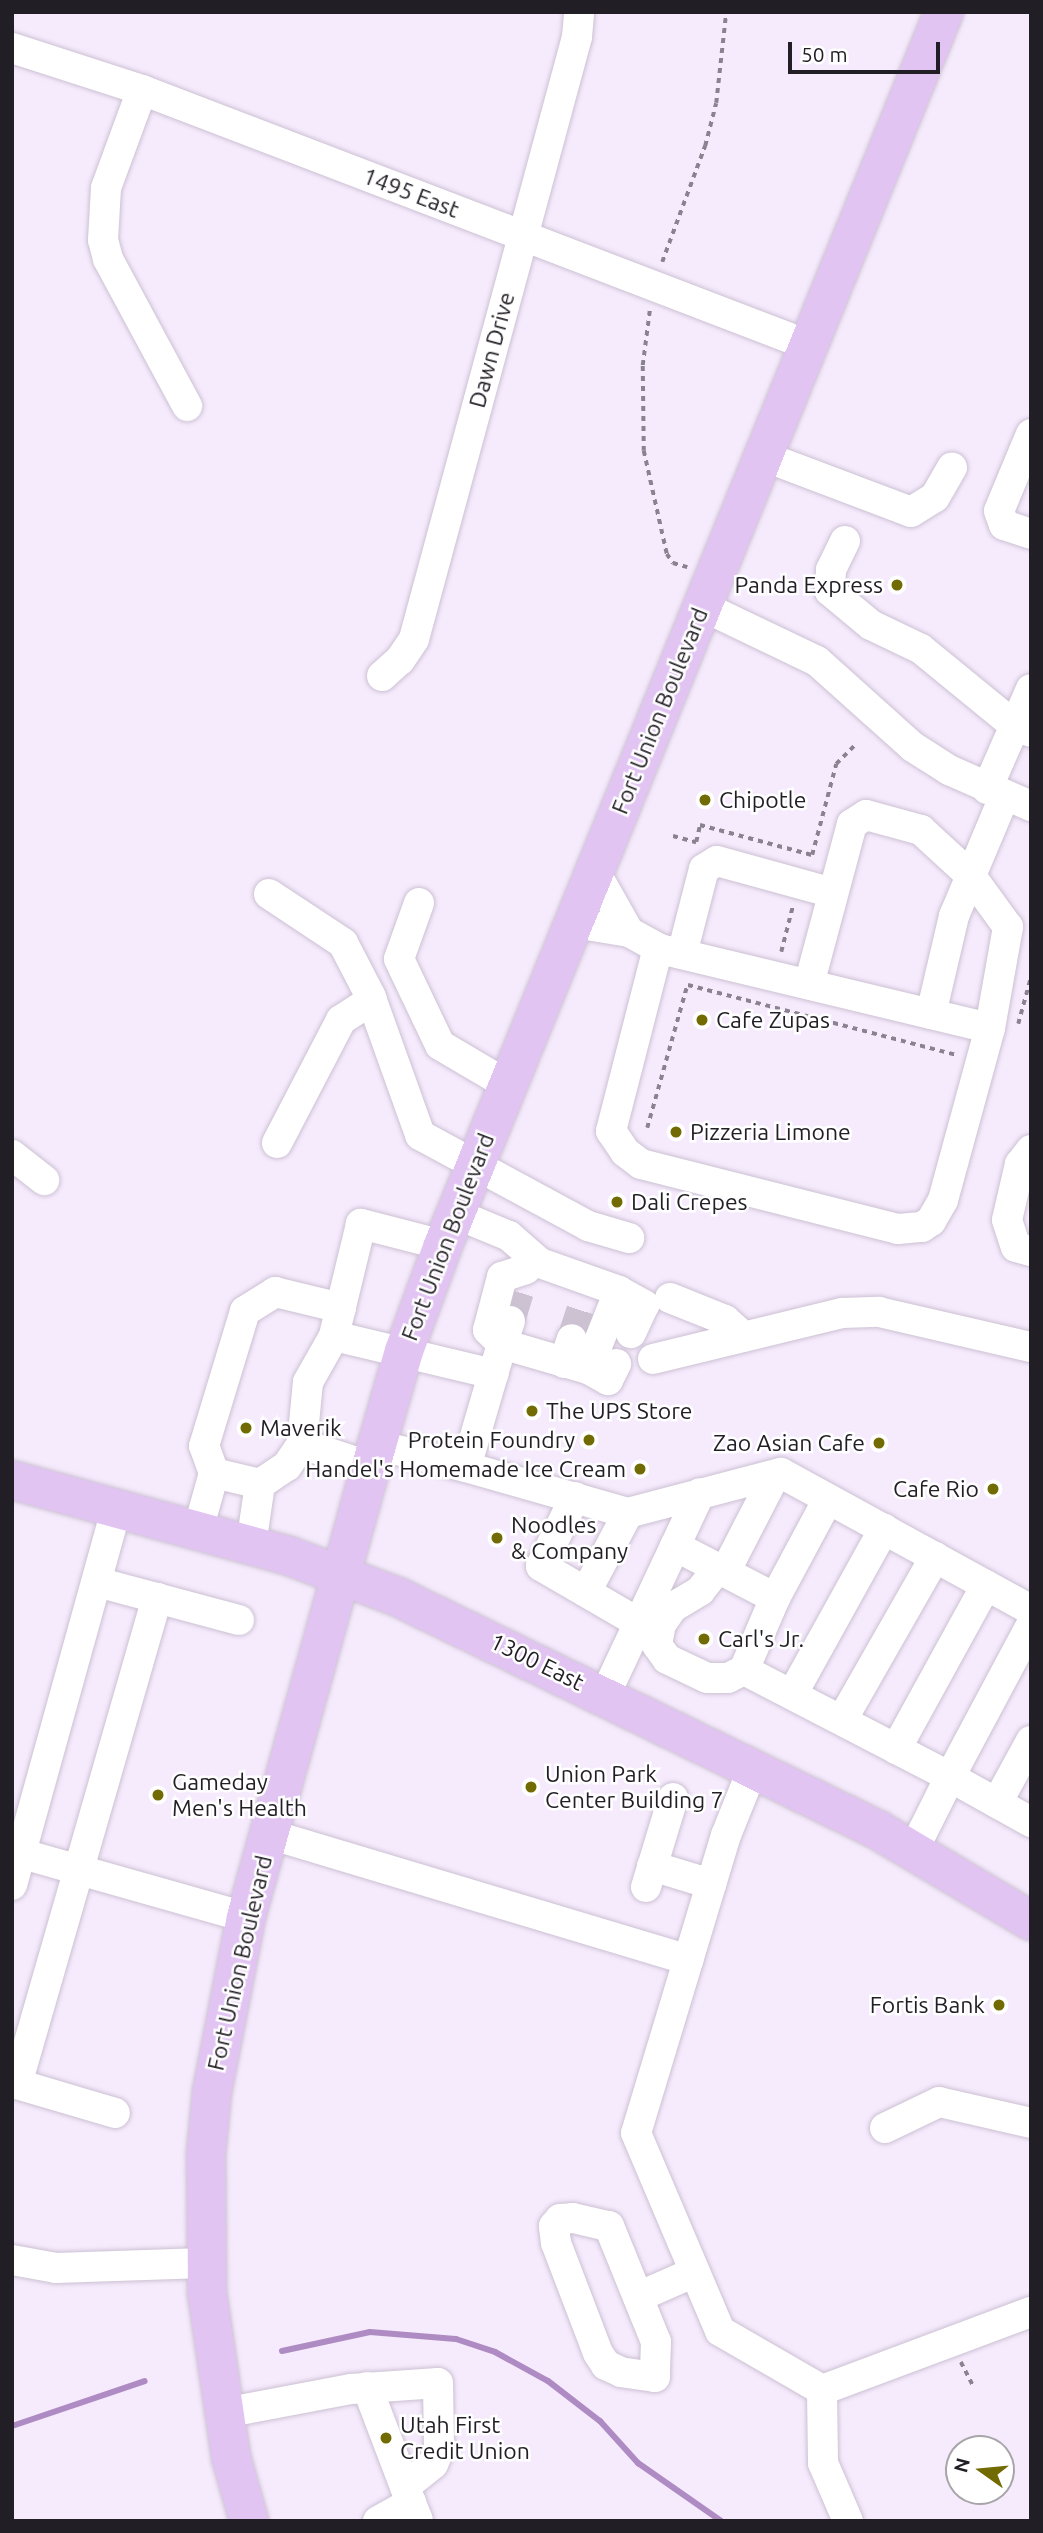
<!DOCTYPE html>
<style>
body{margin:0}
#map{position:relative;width:1043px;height:2533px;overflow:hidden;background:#f6ebfd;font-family:Ubuntu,sans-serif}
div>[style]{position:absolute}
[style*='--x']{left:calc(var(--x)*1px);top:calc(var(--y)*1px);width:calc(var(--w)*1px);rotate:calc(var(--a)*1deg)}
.stream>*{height:6px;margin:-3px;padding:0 3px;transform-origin:3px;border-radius:3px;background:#af8bc3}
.minor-tunnel>*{height:30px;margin-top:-15px;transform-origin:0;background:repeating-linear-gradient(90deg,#ccc2d2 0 30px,transparent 0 45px)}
.path>*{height:3.5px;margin-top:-1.75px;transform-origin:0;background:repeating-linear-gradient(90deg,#8a828f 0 5px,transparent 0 10px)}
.roads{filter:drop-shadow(0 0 2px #ccc1d3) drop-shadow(0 0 2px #ccc1d3)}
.minor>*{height:30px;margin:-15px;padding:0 15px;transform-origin:15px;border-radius:15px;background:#fff}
.major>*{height:38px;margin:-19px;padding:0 19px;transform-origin:19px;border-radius:19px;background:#e2c4f3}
.dots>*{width:19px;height:19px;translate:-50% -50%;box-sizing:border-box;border:4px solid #fff;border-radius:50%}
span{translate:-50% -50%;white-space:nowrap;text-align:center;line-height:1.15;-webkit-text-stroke:5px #fff;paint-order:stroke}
.street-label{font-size:23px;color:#221e25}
.poi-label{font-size:23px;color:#221e25}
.right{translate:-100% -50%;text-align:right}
.left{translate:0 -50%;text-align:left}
.frame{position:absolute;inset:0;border:14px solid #221e25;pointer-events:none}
.north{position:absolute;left:945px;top:2435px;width:70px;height:70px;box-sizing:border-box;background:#fff;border:2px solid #a7a5a8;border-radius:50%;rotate:285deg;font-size:19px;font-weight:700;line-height:28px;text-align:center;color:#221e25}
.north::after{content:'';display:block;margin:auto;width:24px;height:32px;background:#726a03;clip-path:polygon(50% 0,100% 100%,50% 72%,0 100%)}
.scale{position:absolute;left:788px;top:42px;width:152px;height:32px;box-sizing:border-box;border:4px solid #221e25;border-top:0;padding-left:9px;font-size:21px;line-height:24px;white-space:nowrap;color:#221e25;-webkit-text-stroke:5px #fff;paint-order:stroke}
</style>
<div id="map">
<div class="stream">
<div style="--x:282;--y:2351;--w:90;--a:-12.2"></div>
<div style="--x:370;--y:2332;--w:86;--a:4.7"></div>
<div style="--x:456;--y:2339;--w:41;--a:18.4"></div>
<div style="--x:495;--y:2352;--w:60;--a:28.7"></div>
<div style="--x:548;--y:2381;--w:66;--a:37.6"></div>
<div style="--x:600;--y:2421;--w:57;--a:47.9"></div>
<div style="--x:638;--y:2463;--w:101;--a:34.9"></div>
<div style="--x:12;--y:2426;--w:140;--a:-18.7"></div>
</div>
<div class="minor-tunnel">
<div style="--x:510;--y:1321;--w:39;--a:-73"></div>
<div style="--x:572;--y:1339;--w:39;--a:-72"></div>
</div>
<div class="path">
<div style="--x:662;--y:262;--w:124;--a:-69.7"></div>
<div style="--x:705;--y:146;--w:44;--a:-75.7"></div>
<div style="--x:716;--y:103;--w:92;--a:-83.7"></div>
<div style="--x:650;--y:311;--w:55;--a:97.3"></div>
<div style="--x:643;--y:366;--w:85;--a:89.3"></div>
<div style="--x:644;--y:451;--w:106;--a:77.4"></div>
<div style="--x:667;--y:554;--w:11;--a:56"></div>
<div style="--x:673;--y:563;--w:15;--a:16"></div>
<div style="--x:673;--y:836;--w:24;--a:15"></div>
<div style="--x:696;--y:842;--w:17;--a:-77"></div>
<div style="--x:700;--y:825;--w:116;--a:15"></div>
<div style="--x:812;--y:855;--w:94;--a:-75.2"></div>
<div style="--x:836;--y:764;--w:28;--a:-45"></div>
<div style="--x:781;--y:952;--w:49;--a:-75.7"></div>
<div style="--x:688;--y:985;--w:278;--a:14.6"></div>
<div style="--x:1018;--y:1024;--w:50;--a:-74.8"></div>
<div style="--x:647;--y:1128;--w:148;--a:-74.3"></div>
<div style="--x:961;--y:2362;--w:29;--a:63"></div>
</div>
<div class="roads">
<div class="minor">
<div style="--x:12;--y:48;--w:137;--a:17.9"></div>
<div style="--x:142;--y:90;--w:713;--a:20.95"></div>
<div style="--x:142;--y:90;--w:104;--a:110.2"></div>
<div style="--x:106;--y:188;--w:52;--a:93.3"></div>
<div style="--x:103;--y:240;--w:20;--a:75"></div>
<div style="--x:108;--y:259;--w:167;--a:61.7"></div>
<div style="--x:1031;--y:434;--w:83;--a:112.6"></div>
<div style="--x:999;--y:511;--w:15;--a:70"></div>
<div style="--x:1004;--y:525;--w:28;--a:18"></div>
<div style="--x:763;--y:456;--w:158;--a:20.7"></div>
<div style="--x:911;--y:512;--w:28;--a:-32"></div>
<div style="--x:935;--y:497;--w:34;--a:-60"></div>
<div style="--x:845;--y:541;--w:32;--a:116"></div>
<div style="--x:831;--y:570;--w:21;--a:93"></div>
<div style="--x:830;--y:591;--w:53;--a:39.7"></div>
<div style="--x:871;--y:625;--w:55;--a:25.6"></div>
<div style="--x:921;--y:649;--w:120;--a:39.3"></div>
<div style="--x:1014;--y:725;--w:18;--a:22"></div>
<div style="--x:702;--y:606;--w:127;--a:25.6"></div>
<div style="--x:817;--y:661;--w:129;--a:41.9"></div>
<div style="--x:913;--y:747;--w:43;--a:32.6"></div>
<div style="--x:949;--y:770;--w:90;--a:23.7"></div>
<div style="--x:382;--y:676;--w:24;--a:-42"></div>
<div style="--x:400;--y:660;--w:25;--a:-56"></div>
<div style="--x:414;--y:639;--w:624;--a:-74.85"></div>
<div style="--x:577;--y:37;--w:25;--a:-85"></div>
<div style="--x:987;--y:789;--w:109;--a:-66.3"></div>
<div style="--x:595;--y:872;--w:69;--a:60.5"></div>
<div style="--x:269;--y:894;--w:89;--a:33.5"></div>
<div style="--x:343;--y:943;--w:59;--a:62.6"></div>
<div style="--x:370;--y:995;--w:149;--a:70.3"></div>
<div style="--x:420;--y:1135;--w:191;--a:28.4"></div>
<div style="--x:588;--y:1226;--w:43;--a:16.3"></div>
<div style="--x:419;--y:903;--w:59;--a:109.7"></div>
<div style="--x:399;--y:959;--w:95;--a:64.5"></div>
<div style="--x:440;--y:1045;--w:79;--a:30.5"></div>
<div style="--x:574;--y:923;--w:56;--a:9.3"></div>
<div style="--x:629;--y:932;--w:35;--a:29"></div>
<div style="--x:660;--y:949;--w:339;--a:13.5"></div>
<div style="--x:658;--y:948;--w:189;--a:104.4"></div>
<div style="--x:611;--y:1131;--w:25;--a:56"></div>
<div style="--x:625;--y:1152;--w:20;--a:37"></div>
<div style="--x:641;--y:1164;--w:265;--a:14.2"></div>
<div style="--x:898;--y:1229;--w:24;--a:-5"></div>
<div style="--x:922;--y:1227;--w:11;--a:-34"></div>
<div style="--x:931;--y:1221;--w:24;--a:-60"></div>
<div style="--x:943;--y:1200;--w:178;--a:-74.7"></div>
<div style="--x:990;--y:1028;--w:103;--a:-79.9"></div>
<div style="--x:1008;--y:927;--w:63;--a:-126"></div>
<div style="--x:971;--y:876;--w:68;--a:-137.4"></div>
<div style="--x:921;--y:830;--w:57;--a:-164.7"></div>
<div style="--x:866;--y:815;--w:17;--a:147"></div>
<div style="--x:852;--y:824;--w:166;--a:105"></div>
<div style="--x:682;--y:954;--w:88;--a:-75.5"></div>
<div style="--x:704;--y:869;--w:15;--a:-32"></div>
<div style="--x:717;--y:861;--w:120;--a:15.4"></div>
<div style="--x:931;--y:1014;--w:101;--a:-76.8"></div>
<div style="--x:954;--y:916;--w:129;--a:-67.2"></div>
<div style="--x:277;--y:1143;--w:139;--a:-62.5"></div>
<div style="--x:341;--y:1020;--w:37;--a:-33"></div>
<div style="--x:1031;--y:1150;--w:18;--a:128"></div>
<div style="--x:1020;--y:1164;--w:57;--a:103.1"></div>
<div style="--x:1007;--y:1220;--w:28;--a:72"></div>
<div style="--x:1016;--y:1247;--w:16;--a:15"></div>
<div style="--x:12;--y:1155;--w:41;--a:38"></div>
<div style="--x:443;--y:1245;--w:85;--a:-165.6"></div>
<div style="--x:361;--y:1224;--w:115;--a:103.6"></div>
<div style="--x:334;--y:1336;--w:164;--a:13.4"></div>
<div style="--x:619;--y:1291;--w:29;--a:29"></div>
<div style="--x:644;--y:1305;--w:31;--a:115"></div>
<div style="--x:670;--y:1298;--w:59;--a:21.8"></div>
<div style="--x:725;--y:1320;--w:25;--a:42"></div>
<div style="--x:510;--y:1321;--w:24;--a:109"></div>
<div style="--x:502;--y:1344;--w:20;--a:-135"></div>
<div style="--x:488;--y:1330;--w:55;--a:-75.2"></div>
<div style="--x:502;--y:1277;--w:25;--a:-18"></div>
<div style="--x:653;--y:1359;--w:195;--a:-13.7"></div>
<div style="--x:842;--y:1313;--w:37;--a:-2"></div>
<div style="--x:879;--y:1312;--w:156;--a:13"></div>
<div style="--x:564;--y:1363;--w:25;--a:-72"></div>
<div style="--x:588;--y:1369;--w:23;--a:29"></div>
<div style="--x:608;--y:1380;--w:18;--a:-63"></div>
<div style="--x:302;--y:1444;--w:73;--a:18.4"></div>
<div style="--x:377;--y:1445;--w:92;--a:13.9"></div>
<div style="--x:466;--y:1467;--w:128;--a:-73.7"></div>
<div style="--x:502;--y:1344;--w:90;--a:16.2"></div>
<div style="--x:588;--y:1369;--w:84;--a:-68.3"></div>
<div style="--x:619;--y:1291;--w:84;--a:-160.5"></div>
<div style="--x:540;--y:1263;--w:41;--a:-138.9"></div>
<div style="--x:509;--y:1236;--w:57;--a:-157.5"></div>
<div style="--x:466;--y:1467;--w:168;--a:15.9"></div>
<div style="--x:628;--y:1513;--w:158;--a:-14.7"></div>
<div style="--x:781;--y:1473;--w:285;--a:28.7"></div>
<div style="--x:214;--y:1473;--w:29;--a:-110"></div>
<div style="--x:204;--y:1446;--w:141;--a:-73.1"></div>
<div style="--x:245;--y:1311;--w:36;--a:-32"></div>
<div style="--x:275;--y:1292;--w:68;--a:13.6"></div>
<div style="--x:575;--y:1497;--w:77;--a:116.2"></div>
<div style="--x:541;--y:1566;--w:113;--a:30.2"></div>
<div style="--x:198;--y:1530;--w:59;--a:-74.3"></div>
<div style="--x:214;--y:1473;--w:47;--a:13.4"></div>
<div style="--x:260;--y:1484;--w:32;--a:-34"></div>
<div style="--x:287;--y:1466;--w:27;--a:-56"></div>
<div style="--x:302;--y:1444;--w:62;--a:-84.5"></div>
<div style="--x:308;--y:1382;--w:53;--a:-60.5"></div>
<div style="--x:251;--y:1545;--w:62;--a:-81.6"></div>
<div style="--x:675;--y:1546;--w:113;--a:27.5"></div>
<div style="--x:775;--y:1598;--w:78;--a:113.3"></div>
<div style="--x:744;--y:1670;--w:232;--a:27.4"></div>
<div style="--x:950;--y:1777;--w:80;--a:116.6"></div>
<div style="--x:718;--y:1568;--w:29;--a:128"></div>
<div style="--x:700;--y:1591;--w:31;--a:149"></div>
<div style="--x:673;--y:1607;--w:21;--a:125"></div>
<div style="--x:661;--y:1624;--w:21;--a:101"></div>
<div style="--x:657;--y:1645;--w:17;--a:54"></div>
<div style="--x:667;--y:1659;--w:44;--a:25.4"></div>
<div style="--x:707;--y:1678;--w:21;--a:0"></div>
<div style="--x:728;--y:1678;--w:18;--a:-27"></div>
<div style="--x:725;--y:1572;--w:109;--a:-62.7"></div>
<div style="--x:97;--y:1582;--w:147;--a:15"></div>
<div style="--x:586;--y:1592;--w:89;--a:-62"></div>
<div style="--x:775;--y:1598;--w:112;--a:-61.8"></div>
<div style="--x:1031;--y:1625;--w:172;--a:118.1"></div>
<div style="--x:950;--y:1777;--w:93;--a:29.1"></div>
<div style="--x:793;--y:1693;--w:188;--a:-61"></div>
<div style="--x:605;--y:1695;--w:223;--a:-64.8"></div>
<div style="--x:842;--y:1720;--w:188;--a:-60.3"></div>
<div style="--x:896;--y:1749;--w:187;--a:-61.2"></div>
<div style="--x:753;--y:1768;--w:72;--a:111.9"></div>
<div style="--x:726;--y:1835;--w:311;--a:106.8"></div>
<div style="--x:636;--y:2133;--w:215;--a:67"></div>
<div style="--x:720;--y:2331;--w:118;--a:30"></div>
<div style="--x:822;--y:2390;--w:223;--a:-20.5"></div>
<div style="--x:997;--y:1803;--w:71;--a:-61.3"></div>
<div style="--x:269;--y:1834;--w:438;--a:16.7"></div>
<div style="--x:12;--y:1851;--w:243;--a:15.8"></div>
<div style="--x:652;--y:1866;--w:62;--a:17"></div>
<div style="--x:12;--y:1885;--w:389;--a:-74.5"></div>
<div style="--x:646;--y:1887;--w:93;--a:-73.1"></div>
<div style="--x:12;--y:2082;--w:5;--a:22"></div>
<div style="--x:17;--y:2084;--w:506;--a:-73.93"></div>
<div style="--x:17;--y:2084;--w:102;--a:16.5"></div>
<div style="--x:885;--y:2128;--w:60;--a:-25.7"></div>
<div style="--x:939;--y:2102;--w:94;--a:12.9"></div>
<div style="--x:573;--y:2218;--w:37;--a:13"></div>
<div style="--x:609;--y:2226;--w:125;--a:67.9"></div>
<div style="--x:656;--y:2342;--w:35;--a:92"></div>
<div style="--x:655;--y:2377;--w:34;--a:-172"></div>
<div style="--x:621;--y:2372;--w:17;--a:-155"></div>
<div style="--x:606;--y:2365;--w:14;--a:-124"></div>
<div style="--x:598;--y:2353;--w:118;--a:-110.9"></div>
<div style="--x:556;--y:2243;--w:17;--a:-97"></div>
<div style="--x:554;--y:2226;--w:9;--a:-49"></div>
<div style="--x:560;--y:2219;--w:13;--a:-4"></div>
<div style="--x:12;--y:2260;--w:45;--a:10.3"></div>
<div style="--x:56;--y:2268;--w:149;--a:-1.9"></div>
<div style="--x:638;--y:2297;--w:62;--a:-23.7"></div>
<div style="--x:367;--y:2387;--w:124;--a:69.2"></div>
<div style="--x:822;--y:2390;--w:73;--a:89.2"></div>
<div style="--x:823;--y:2463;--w:63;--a:66.7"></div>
<div style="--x:224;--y:2413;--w:129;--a:-10.7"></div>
<div style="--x:351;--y:2389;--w:87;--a:-3.9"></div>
<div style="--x:438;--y:2383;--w:67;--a:89.1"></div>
<div style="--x:439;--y:2450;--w:15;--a:113"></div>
<div style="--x:433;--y:2464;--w:36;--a:141"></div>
<div style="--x:378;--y:2521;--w:38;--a:-29"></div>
<div style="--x:411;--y:2503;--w:18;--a:68"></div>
</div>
<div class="major">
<div style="--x:12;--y:1480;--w:287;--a:15.3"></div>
<div style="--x:289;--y:1556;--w:116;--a:20.6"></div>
<div style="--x:398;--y:1597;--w:534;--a:25.89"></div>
<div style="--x:878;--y:1830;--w:178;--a:30.7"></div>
<div style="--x:249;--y:2521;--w:66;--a:-105.7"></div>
<div style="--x:231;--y:2457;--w:166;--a:-98.3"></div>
<div style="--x:207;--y:2293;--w:139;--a:-90.4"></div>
<div style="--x:206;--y:2154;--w:62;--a:-84.5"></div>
<div style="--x:212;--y:2092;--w:178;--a:-79"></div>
<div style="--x:246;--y:1917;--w:490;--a:-74.5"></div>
<div style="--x:377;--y:1445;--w:98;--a:-74"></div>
<div style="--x:404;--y:1351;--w:113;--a:-69.8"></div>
<div style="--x:443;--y:1245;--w:1331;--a:-67.89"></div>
</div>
</div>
<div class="dots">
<div style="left:897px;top:585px;background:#726a03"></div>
<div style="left:705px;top:800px;background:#726a03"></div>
<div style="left:702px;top:1020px;background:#726a03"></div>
<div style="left:676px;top:1132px;background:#726a03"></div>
<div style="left:617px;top:1202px;background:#726a03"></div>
<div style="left:532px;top:1411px;background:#726a03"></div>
<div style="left:246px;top:1428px;background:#726a03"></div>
<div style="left:589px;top:1440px;background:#726a03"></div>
<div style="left:879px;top:1443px;background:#726a03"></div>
<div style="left:640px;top:1469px;background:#726a03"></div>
<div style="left:993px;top:1489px;background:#726a03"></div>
<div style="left:497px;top:1538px;background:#726a03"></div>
<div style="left:704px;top:1639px;background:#726a03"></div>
<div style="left:531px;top:1787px;background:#726a03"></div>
<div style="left:158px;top:1795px;background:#726a03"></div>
<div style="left:999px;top:2005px;background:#726a03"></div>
<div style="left:386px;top:2438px;background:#726a03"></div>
</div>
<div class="street-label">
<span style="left:411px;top:193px;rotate:21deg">1495 East</span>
<span style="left:492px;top:350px;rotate:-75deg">Dawn Drive</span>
<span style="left:660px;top:711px;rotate:-68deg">Fort Union Boulevard</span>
<span style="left:448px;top:1237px;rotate:-69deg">Fort Union Boulevard</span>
<span style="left:537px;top:1662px;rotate:26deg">1300 East</span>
<span style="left:240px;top:1963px;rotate:-77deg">Fort Union Boulevard</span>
</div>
<div class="poi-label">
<span class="right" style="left:883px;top:585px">Panda Express</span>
<span class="left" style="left:719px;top:800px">Chipotle</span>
<span class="left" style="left:716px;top:1020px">Cafe Zupas</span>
<span class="left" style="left:690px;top:1132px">Pizzeria Limone</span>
<span class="left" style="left:631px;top:1202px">Dali Crepes</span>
<span class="left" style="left:546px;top:1411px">The UPS Store</span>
<span class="left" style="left:260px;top:1428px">Maverik</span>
<span class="right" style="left:575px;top:1440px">Protein Foundry</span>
<span class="right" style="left:865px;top:1443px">Zao Asian Cafe</span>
<span class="right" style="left:626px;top:1469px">Handel's Homemade Ice Cream</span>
<span class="right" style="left:979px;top:1489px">Cafe Rio</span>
<span class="left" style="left:511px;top:1538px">Noodles<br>&amp; Company</span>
<span class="left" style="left:718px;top:1639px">Carl's Jr.</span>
<span class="left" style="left:545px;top:1787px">Union Park<br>Center Building 7</span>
<span class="left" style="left:172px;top:1795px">Gameday<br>Men's Health</span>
<span class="right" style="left:985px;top:2005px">Fortis Bank</span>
<span class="left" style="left:400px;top:2438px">Utah First<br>Credit Union</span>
</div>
<div class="frame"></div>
<div class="north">N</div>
<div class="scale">50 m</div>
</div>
